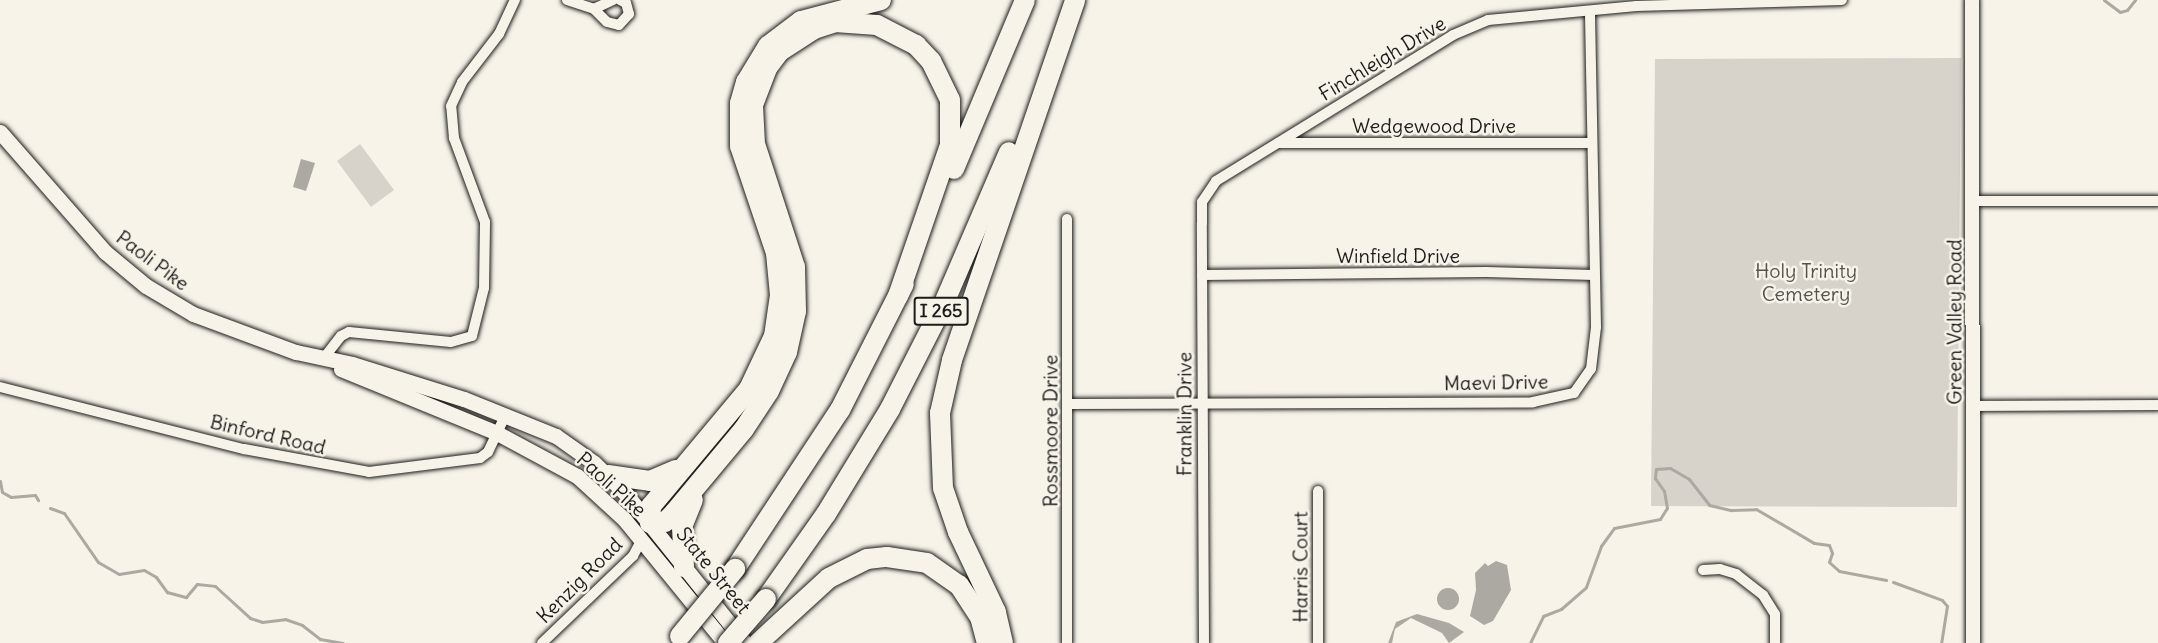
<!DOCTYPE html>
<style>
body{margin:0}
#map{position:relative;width:2158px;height:643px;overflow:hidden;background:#f7f3e8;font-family:Delius,sans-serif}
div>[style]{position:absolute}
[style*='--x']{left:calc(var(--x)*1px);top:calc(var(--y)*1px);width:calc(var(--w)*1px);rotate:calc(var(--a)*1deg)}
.green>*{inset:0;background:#d7d3cb}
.water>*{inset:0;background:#aca9a2}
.round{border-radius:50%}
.stream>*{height:3px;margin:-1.5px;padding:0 1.5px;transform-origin:1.5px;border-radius:1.5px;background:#aca9a2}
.roads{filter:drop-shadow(0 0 2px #1c1c1c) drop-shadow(0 0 2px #1c1c1c)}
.minor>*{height:10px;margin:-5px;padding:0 5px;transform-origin:5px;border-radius:5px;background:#f7f3e8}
.tertiary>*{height:14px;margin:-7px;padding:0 7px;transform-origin:7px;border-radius:7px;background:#f7f3e8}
.secondary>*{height:15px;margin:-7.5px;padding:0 7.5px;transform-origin:7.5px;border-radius:7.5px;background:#f7f3e8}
.motorway>*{height:20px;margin:-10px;padding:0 10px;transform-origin:10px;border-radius:10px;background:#f7f3e8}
.bridges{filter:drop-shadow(0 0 2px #1c1c1c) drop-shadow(0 0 2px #1c1c1c)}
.motorway-bridge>*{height:20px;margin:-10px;padding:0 10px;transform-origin:10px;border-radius:10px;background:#f7f3e8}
span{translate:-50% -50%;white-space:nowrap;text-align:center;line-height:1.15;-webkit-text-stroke:5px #f7f3e8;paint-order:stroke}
.shield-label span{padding:2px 4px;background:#f7f3e8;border:2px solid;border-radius:4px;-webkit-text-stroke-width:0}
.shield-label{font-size:18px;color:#1c1c1c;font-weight:700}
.street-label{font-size:20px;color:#1c1c1c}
.park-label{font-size:20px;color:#545351}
</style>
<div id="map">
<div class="green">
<div style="clip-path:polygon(1961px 58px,1957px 507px,1651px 506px,1655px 59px)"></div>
<div style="clip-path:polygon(360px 144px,394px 190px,371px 207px,337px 161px)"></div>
</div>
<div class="water">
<div style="clip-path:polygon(301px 159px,315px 163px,306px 191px,293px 187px)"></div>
<div style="clip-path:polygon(1496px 561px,1507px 565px,1511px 590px,1493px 621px,1484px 625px,1470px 616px,1476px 590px,1475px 573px,1485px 563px,1488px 566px)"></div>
<div class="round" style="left:1437px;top:588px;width:22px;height:22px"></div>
<div style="clip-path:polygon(1417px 614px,1449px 623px,1464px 632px,1449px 643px,1442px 633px,1411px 618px,1395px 629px,1392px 643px,1388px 643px,1396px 622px)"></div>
</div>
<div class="stream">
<div style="--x:2104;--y:0;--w:20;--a:37"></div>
<div style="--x:2120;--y:12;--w:7;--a:-16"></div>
<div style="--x:2127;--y:10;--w:13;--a:-51"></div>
<div style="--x:0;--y:481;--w:11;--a:80"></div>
<div style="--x:2;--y:492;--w:10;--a:29"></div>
<div style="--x:11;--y:497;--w:24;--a:-5"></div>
<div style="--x:35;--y:495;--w:6;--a:59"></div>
<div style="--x:50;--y:508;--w:15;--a:20"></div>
<div style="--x:64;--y:513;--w:60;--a:55.2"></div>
<div style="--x:98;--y:562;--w:24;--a:30"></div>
<div style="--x:119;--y:574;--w:25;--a:-9"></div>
<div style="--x:144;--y:570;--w:14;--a:30"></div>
<div style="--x:156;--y:577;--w:19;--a:54"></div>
<div style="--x:167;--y:592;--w:20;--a:15"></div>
<div style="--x:186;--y:597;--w:17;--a:-50"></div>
<div style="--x:197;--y:584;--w:18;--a:6"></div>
<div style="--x:215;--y:586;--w:47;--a:42.4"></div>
<div style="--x:250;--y:618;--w:13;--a:18"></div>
<div style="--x:262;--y:622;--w:23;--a:-7"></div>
<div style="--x:285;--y:619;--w:18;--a:19"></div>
<div style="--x:302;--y:625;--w:23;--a:38"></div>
<div style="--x:320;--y:639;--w:23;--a:10"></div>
<div style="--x:1893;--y:582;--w:52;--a:20.2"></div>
<div style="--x:1942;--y:600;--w:8;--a:50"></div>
<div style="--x:1947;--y:606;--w:37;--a:99"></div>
<div style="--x:1530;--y:643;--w:30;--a:-64"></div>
<div style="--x:1543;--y:616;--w:19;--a:-21"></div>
<div style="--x:1561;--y:609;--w:33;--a:-41"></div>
<div style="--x:1586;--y:587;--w:44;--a:-69.9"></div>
<div style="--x:1601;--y:546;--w:22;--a:-54"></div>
<div style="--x:1614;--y:528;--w:47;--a:-11.1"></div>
<div style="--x:1660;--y:519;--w:13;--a:-58"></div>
<div style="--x:1667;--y:508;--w:17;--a:-100"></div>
<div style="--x:1664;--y:491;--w:16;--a:-125"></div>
<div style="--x:1655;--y:478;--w:9;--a:-84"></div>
<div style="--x:1656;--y:469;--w:14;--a:-4"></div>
<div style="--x:1670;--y:468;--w:22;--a:30"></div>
<div style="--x:1689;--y:479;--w:33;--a:52"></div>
<div style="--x:1709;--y:505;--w:23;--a:13"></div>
<div style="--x:1731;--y:510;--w:25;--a:-2"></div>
<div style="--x:1756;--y:509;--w:67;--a:30.4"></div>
<div style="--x:1814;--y:543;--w:15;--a:8"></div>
<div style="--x:1829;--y:545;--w:9;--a:69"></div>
<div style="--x:1832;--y:553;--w:9;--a:108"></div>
<div style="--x:1829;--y:562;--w:13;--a:42"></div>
<div style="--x:1839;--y:571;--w:48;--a:10.8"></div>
</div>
<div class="roads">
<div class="minor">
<div style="--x:567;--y:0;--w:28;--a:18"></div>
<div style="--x:613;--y:0;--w:21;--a:155"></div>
<div style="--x:594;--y:9;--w:18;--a:45"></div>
<div style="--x:607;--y:22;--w:12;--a:14"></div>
<div style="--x:619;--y:25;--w:15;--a:-48"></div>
<div style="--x:629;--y:14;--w:11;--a:-105"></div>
<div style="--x:626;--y:3;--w:7;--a:-153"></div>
<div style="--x:1278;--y:143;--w:312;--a:0"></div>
<div style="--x:1973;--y:201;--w:185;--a:0"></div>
<div style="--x:1202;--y:275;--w:284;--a:-0.6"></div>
<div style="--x:1486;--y:272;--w:108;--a:1.6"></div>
<div style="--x:323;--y:359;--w:29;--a:-52"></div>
<div style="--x:341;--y:336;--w:9;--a:-27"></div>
<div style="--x:349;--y:332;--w:102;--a:5.6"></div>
<div style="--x:451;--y:342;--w:22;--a:-16"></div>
<div style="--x:472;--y:336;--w:49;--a:-76"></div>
<div style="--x:484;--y:288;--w:66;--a:-89.1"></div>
<div style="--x:485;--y:222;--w:90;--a:-110.3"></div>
<div style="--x:454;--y:138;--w:32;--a:-95"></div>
<div style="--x:451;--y:106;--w:26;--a:-65"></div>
<div style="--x:462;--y:82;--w:61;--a:-52.4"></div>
<div style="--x:499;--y:34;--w:38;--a:-65"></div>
<div style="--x:0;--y:387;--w:252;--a:14.3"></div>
<div style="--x:244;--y:449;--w:127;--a:10.4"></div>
<div style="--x:369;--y:472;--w:112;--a:-7.2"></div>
<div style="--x:480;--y:458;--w:10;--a:-37"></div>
<div style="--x:488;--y:452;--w:42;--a:-64.7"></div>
<div style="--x:1068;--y:404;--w:465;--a:-0.2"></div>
<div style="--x:1533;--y:402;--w:42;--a:-12.4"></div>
<div style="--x:1574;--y:393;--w:29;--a:-55"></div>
<div style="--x:1591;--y:369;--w:42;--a:-83.2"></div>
<div style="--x:1596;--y:327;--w:315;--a:-91.1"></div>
<div style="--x:1974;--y:406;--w:184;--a:-0.3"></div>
<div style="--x:1318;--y:491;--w:152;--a:90"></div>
<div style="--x:1703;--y:570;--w:17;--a:-3"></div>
<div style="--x:1720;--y:569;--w:17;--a:17"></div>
<div style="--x:1736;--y:574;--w:34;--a:38"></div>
<div style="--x:1763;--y:595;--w:22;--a:58"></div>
<div style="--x:1775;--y:614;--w:29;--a:90"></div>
<div style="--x:542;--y:643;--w:126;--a:-43.7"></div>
<div style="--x:633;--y:556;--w:17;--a:-62"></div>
<div style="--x:1067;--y:643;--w:424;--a:-90"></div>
<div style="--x:1204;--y:643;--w:420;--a:-90.3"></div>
<div style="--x:1202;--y:223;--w:21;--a:-90"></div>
<div style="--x:1202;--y:202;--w:25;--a:-56"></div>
<div style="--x:1216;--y:181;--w:278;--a:-31.6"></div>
<div style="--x:1453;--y:35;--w:38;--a:-23"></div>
<div style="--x:1488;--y:20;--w:149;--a:-5.4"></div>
<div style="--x:1636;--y:6;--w:206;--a:-1.7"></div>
</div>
<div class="tertiary">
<div style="--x:1972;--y:0;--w:643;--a:89.91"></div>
</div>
<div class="secondary">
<div style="--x:0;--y:132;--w:159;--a:48.8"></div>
<div style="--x:105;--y:252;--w:53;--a:39.7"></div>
<div style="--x:146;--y:286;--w:55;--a:30.8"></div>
<div style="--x:193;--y:314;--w:110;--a:20.3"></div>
<div style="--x:296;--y:352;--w:57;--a:12.1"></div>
<div style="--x:352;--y:364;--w:117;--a:17.4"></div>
<div style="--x:464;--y:399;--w:99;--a:21.9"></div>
<div style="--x:556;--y:436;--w:47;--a:35.4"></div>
<div style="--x:594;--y:463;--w:43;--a:44.1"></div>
<div style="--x:625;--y:493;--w:192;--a:51.3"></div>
<div style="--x:341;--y:369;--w:169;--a:22.3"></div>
<div style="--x:497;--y:433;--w:91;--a:28.3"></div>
<div style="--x:577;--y:476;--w:64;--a:42.5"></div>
<div style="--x:624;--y:519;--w:160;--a:50.8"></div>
</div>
<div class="motorway">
<div style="--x:881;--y:0;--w:83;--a:165.3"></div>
<div style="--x:801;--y:21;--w:41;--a:142.9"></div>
<div style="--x:768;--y:46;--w:42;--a:121.4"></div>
<div style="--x:746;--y:82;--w:22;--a:106"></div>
<div style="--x:740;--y:103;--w:43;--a:90"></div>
<div style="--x:740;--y:146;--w:113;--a:71.4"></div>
<div style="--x:776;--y:253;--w:42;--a:84.6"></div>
<div style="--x:780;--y:295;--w:41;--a:98.3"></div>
<div style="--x:774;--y:336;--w:59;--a:115.3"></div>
<div style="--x:749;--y:389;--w:153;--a:129.9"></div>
<div style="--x:651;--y:506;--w:17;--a:93"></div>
<div style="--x:650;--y:523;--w:15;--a:-4"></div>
<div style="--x:665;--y:522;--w:13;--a:-45"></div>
<div style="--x:674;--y:513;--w:109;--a:-50.2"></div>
<div style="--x:744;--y:429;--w:45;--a:-56.7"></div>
<div style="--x:769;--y:391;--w:43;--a:-65.2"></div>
<div style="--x:787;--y:352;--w:42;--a:-77.6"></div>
<div style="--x:796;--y:311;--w:44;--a:-91.3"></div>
<div style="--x:795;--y:267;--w:129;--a:-108"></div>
<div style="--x:755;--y:144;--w:39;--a:-93"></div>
<div style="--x:753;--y:105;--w:40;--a:-69"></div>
<div style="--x:767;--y:68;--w:21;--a:-53"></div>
<div style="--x:780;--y:51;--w:40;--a:-32.9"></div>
<div style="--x:814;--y:29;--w:22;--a:-18"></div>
<div style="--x:835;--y:22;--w:42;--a:4.1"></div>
<div style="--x:877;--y:25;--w:44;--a:27.1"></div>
<div style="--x:916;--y:45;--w:22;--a:47"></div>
<div style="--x:931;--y:61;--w:43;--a:64"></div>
<div style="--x:950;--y:100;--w:45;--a:90"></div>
<div style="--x:950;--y:145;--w:160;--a:109"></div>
<div style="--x:954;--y:169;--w:183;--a:-67.2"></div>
<div style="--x:608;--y:475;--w:42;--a:8.1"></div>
<div style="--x:650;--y:481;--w:28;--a:-23"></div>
<div style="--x:684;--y:567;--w:40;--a:-92.9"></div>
<div style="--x:682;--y:527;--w:29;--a:-68"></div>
<div style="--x:735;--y:569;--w:191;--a:-56.6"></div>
<div style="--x:840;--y:410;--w:141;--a:-63.1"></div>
<div style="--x:766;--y:599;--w:104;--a:-54.8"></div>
<div style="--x:826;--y:514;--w:123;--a:-58.6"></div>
<div style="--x:890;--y:409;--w:119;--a:-63"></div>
<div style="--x:944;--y:303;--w:164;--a:-66.7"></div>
<div style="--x:758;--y:643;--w:96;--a:-42.5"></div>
<div style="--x:829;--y:578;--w:42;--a:-26.6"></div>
<div style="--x:867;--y:559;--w:20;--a:-6"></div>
<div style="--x:887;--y:557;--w:40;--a:8.5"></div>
<div style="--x:927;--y:563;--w:39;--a:35"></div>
<div style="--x:959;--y:585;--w:38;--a:57"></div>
<div style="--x:980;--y:617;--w:27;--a:75"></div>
<div style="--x:1003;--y:643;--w:32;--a:-103"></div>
<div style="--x:996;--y:612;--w:89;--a:-115.4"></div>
<div style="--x:958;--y:532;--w:46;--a:-108.8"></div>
<div style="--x:943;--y:488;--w:75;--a:-92.3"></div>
<div style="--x:940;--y:413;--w:54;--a:-77.2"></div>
<div style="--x:952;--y:360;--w:380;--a:-71.1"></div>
</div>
</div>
<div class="bridges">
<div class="motorway-bridge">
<div style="--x:680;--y:636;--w:87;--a:-50.6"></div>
<div style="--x:728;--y:643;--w:58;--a:-49.2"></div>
</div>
</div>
<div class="shield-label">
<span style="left:941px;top:311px">I 265</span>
</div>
<div class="street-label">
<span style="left:1382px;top:58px;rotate:-31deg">Finchleigh Drive</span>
<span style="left:1434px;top:125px">Wedgewood Drive</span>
<span style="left:1398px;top:255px">Winfield Drive</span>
<span style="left:153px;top:260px;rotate:37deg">Paoli Pike</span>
<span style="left:1954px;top:322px;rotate:-90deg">Green Valley Road</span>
<span style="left:1496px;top:382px;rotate:-1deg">Maevi Drive</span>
<span style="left:1184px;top:414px;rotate:-90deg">Franklin Drive</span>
<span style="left:1050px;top:431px;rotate:-90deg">Rossmoore Drive</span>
<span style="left:268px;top:434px;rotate:13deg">Binford Road</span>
<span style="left:612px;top:484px;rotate:42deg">Paoli Pike</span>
<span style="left:1300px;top:567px;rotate:-90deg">Harris Court</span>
<span style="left:714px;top:570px;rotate:51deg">State Street</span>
<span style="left:579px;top:580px;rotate:-45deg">Kenzig Road</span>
</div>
<div class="park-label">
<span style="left:1806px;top:282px">Holy Trinity<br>Cemetery</span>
</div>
</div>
